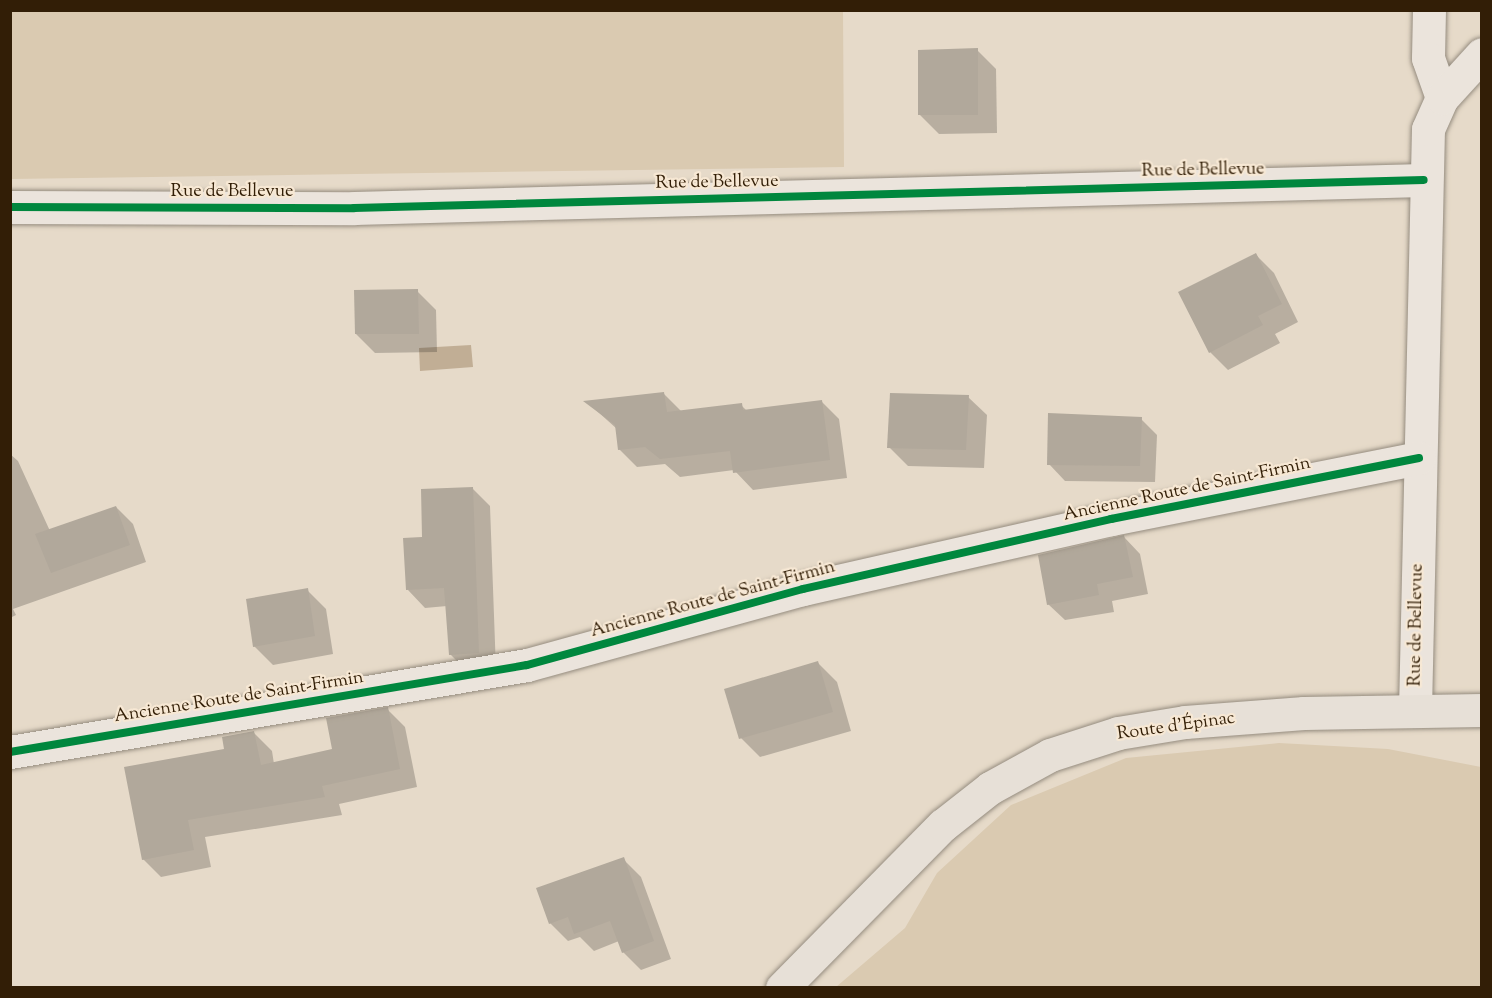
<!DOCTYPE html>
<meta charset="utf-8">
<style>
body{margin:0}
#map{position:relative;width:1492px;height:998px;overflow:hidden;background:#e6dac9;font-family:"Sorts Mill Goudy",serif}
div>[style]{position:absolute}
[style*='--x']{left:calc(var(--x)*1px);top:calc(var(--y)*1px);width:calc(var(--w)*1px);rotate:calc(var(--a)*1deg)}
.green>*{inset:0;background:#dacab1}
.water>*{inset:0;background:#c1ae95}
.shadow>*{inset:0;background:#0003}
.building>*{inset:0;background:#b1a89b}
.roads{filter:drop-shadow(0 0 2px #958c7f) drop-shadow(0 0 2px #958c7f)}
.minor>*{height:33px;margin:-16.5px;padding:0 16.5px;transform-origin:16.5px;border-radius:16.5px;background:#ebe4dc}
.major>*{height:33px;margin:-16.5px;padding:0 16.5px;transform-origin:16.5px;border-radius:16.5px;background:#e7e0d7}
.cycleway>*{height:8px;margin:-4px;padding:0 4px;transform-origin:4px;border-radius:4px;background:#00873e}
span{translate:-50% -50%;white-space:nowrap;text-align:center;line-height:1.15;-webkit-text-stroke:4.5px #f7e8d4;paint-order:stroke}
.street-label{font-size:18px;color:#321e06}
.frame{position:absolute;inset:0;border:12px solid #321e06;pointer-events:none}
</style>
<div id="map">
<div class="green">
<div style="clip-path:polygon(10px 11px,843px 11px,844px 167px,11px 179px)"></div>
<div style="clip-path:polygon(1279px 743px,1388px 749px,1481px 767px,1481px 987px,836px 987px,905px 928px,937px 873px,1011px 805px,1126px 758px)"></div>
</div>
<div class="water">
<div style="clip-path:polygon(471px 345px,473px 367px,420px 371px,419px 348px)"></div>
</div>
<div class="shadow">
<div style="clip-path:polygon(977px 50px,996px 69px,997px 133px,939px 134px,920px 115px)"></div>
<div style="clip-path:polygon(1256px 255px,1274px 273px,1298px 322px,1275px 334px,1280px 343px,1228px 370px,1210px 352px,1180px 292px)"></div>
<div style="clip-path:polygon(417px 291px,436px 310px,437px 352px,375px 353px,356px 334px)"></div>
<div style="clip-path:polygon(664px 394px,682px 412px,741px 405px,747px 411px,821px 401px,839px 419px,847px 478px,753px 490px,734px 470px,680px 477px,665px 464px,637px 467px,619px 449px,617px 429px,587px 402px)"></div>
<div style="clip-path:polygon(968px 397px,987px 415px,984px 468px,908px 466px,889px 447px)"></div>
<div style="clip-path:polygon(1141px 419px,1157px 435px,1155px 482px,1065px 481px,1049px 464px)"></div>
<div style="clip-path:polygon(10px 454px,18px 461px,50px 531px,116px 507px,133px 524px,146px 562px,13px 609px,16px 615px,10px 618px)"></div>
<div style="clip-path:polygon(472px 488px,490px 506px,496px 670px,468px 672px,450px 654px,447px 606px,425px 608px,408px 590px)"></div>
<div style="clip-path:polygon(1124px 537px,1140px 554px,1148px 594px,1112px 601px,1114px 612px,1065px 620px,1048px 604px)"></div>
<div style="clip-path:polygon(307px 590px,326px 609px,333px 654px,273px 665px,254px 646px)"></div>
<div style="clip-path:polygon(818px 663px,837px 682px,851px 731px,760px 757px,741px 738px)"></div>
<div style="clip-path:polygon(387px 709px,405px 727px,417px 787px,339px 804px,342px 815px,205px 837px,211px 867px,161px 877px,143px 859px,226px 751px,254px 733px,272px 751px,274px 764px,333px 750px)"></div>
<div style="clip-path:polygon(623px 859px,641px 877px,671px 959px,641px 970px,623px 952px,619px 941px,594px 951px,580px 937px,568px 941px,550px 923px)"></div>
</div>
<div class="building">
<div style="clip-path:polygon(978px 48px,978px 115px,918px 115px,918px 50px)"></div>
<div style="clip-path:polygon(1256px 253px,1282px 304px,1258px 316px,1263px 325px,1209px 353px,1178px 292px)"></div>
<div style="clip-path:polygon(418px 289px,419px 334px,355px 334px,354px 290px)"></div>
<div style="clip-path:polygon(664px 392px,667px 412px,742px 403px,743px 410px,822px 400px,830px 460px,733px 473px,730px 451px,660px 459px,645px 447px,618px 450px,615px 425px,583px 401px)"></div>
<div style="clip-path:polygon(890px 393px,969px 395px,966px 450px,887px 448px)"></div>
<div style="clip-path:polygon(1048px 413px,1142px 417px,1140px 466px,1047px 465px)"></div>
<div style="clip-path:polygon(473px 487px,479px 653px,449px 655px,444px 588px,406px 590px,403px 538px,422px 537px,421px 489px)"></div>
<div style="clip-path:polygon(116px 506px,130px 545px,51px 573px,35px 534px)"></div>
<div style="clip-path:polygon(1124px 535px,1133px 577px,1097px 584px,1099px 595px,1047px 605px,1038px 555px)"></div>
<div style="clip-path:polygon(308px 588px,315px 636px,253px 647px,246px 599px)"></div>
<div style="clip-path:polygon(818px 661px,833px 712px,739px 739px,724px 689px)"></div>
<div style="clip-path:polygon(388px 707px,400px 769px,322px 786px,325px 797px,188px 820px,194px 850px,142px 860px,124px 767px,224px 749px,222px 737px,254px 731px,261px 765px,332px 749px,326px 718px)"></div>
<div style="clip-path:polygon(624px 857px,654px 941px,622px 953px,610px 921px,574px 934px,568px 917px,549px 924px,536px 888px)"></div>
</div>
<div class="roads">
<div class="minor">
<div style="--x:1429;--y:10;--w:48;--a:91.2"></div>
<div style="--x:1428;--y:58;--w:42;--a:70.7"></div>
<div style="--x:10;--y:207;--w:344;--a:0.2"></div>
<div style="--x:354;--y:208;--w:1070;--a:-1.5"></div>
<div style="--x:1415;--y:710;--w:581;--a:-88.72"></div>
<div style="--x:1428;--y:129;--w:34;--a:-66"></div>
<div style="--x:1442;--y:98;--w:59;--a:-47.7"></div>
<div style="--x:10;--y:752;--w:524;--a:-9.55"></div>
<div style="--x:527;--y:665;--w:286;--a:-15.4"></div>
<div style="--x:803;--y:589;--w:316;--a:-12.8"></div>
<div style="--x:1111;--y:519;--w:314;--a:-11.2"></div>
</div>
<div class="major">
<div style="--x:782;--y:988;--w:229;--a:-45.4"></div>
<div style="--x:943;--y:825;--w:60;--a:-38.2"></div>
<div style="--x:990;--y:788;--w:68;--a:-28.8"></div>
<div style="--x:1050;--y:755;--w:71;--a:-17.9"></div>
<div style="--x:1118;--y:733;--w:68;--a:-9.3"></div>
<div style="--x:1185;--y:722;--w:119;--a:-4.3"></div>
<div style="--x:1304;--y:713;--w:178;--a:-1"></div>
</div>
</div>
<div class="cycleway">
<div style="--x:10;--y:207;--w:344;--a:0.2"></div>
<div style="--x:354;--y:208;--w:1070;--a:-1.5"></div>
<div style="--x:10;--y:752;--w:524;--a:-9.55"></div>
<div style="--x:527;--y:665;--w:286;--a:-15.4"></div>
<div style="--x:803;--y:589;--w:316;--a:-12.8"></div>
<div style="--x:1111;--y:519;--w:314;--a:-11.2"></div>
</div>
<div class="street-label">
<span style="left:1203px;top:171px;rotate:-1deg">Rue de Bellevue</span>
<span style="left:717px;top:183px;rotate:-1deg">Rue de Bellevue</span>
<span style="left:232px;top:192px">Rue de Bellevue</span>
<span style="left:1187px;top:490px;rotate:-12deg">Ancienne Route de Saint-Firmin</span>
<span style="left:713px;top:600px;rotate:-15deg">Ancienne Route de Saint-Firmin</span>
<span style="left:1417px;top:625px;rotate:-89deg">Rue de Bellevue</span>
<span style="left:239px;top:698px;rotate:-9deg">Ancienne Route de Saint-Firmin</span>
<span style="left:1176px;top:727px;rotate:-8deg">Route d'Épinac</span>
</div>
<div class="frame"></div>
</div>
